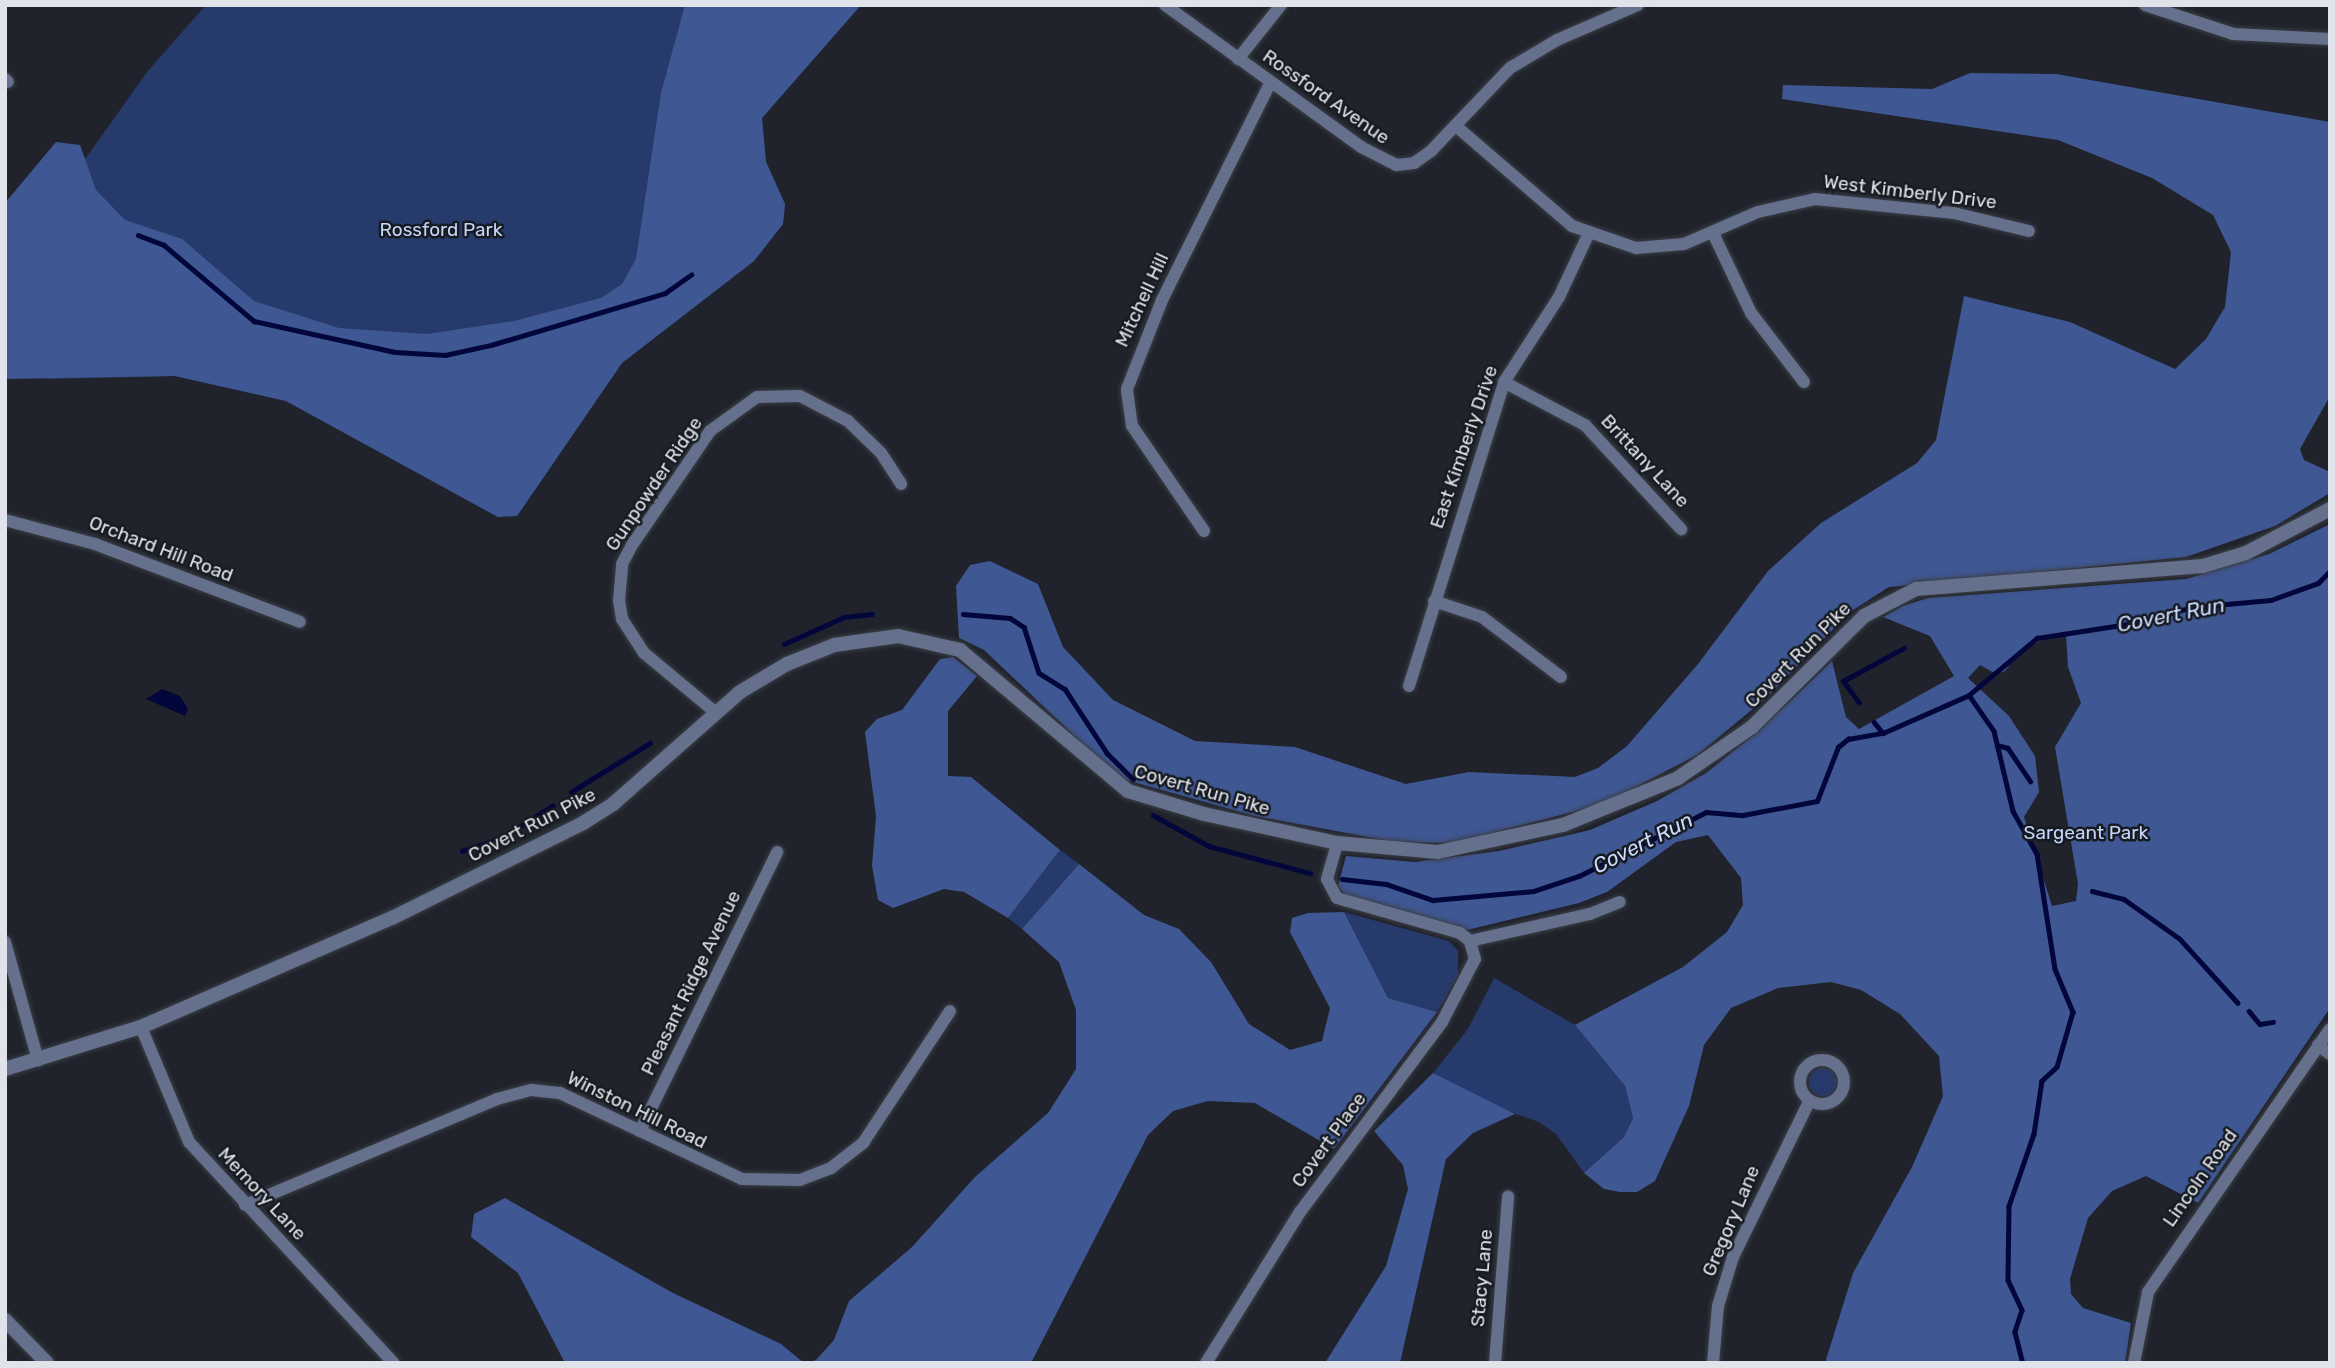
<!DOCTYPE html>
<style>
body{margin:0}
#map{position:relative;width:2335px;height:1368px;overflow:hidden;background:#20232b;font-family:Rubik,sans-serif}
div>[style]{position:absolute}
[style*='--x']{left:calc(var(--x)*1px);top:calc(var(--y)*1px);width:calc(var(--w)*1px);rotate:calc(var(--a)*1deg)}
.green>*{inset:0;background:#273a6c}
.round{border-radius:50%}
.forest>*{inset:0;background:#3f5792}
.water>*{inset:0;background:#02063b}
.stream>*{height:4.5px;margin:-2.25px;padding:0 2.25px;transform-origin:2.25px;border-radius:2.25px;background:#02063b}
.roads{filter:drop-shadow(0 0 2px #3b3e46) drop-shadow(0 0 2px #3b3e46)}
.minor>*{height:12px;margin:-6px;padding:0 6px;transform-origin:6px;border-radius:6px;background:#64708c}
.minor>.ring{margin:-6px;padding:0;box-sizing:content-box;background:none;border:12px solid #64708c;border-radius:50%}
.tertiary>*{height:14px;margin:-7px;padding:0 7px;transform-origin:7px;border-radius:7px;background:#64708c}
span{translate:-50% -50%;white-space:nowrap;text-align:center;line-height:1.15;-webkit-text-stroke:5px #161a21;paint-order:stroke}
.street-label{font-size:19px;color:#e0e3e9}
.park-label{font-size:19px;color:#c5d5f8}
.water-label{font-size:21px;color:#cadafe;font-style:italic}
.frame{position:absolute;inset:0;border:7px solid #e0e3e9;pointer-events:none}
</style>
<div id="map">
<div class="green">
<div style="clip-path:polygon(206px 5px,861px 5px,762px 118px,766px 162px,785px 204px,783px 224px,754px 261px,622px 363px,517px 516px,498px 517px,286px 401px,175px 376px,46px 379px,61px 193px,147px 72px)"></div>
<div style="clip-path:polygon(1060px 850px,1079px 864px,1022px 929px,1008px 918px)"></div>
<div style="clip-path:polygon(1344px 912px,1449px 941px,1458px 951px,1458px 976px,1437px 1012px,1388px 998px)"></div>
<div style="clip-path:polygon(1494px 978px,1575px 1025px,1625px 1086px,1633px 1118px,1624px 1137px,1584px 1173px,1556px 1134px,1539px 1122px,1488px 1104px,1433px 1073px,1468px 1029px)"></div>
<div class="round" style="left:1809px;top:1068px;width:28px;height:28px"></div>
</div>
<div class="forest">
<div style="clip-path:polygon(685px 5px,861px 5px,762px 118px,766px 162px,785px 204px,783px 224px,754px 261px,622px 363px,517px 516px,498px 517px,286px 401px,175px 376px,5px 379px,5px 203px,56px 142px,80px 145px,96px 190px,125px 220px,182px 239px,254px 301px,339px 328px,427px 334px,514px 321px,601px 298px,622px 284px,636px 259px,661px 93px)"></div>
<div style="clip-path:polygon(1970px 73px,2056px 74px,2330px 122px,2330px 396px,2300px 449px,2304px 460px,2330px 472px,2330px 493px,2275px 526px,2186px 557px,1889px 587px,1850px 612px,1765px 699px,1697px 755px,1603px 804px,1453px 843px,1395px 842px,1255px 816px,1119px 778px,984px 650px,959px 638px,956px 586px,970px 565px,990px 561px,1038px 584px,1063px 647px,1113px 700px,1195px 741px,1295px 747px,1406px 784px,1469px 772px,1575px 777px,1598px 768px,1627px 746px,1698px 664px,1768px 571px,1821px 523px,1917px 463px,1936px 440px,1964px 296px,2070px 322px,2175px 369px,2206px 339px,2225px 307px,2231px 252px,2213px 215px,2152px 178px,2058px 140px,1782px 99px,1783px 85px,1932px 89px)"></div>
<div style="clip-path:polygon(evenodd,2330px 524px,2330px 1008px,2198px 1203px,2146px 1176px,2112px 1191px,2088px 1218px,2070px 1279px,2071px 1294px,2083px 1308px,2131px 1323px,2125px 1363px,1825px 1363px,1853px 1273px,1912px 1167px,1943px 1096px,1939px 1056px,1900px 1014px,1861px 990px,1831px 982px,1778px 988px,1731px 1008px,1704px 1045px,1689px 1106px,1655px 1181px,1637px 1192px,1620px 1192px,1604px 1189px,1584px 1173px,1624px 1137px,1633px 1118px,1625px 1086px,1575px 1025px,1683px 967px,1727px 932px,1743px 905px,1741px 878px,1708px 835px,1676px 842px,1607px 892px,1579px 903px,1467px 930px,1345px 895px,1338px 886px,1346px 856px,1415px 862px,1499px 851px,1590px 830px,1657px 801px,1706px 773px,1760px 730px,1832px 661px,1846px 717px,1859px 729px,1954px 676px,1930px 636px,1883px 617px,1903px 606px,1928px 598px,2186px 579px,2269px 554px,2330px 524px,2066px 634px,2068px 667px,2081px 703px,2055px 747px,2078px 884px,2076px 901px,2052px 906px,2024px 817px,2039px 792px,2035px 756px,2009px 716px,1968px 678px,1980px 665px,1996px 674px,2005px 671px,2018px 654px,2044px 638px,2066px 634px)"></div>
<div style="clip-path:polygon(953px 657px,977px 676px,948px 711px,948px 776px,971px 777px,1060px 850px,1008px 918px,964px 892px,944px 889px,893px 908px,878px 900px,872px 866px,876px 816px,865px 732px,877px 719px,902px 710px,940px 659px)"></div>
<div style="clip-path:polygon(1079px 864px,1144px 915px,1179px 929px,1211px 962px,1249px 1024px,1290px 1050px,1322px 1041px,1330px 1008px,1290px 932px,1292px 918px,1308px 913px,1344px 912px,1388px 998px,1437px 1012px,1334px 1149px,1255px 1103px,1208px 1101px,1173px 1111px,1148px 1135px,1031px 1363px,565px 1363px,518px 1273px,471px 1237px,474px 1214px,505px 1198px,673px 1293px,781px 1344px,804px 1363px,816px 1360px,834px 1340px,849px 1301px,912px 1247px,975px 1177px,1048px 1113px,1076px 1069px,1076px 1010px,1059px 962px,1022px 929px)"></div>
<div style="clip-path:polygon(1433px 1073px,1515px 1114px,1473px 1133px,1446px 1159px,1400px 1363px,1325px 1363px,1386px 1266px,1408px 1189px,1403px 1165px,1374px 1131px)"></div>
</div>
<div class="water">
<div style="clip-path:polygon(162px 689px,180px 696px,188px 709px,185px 716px,146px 699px)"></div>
</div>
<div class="stream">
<div style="--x:138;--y:235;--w:28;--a:21"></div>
<div style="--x:164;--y:245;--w:118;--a:40.2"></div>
<div style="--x:254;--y:321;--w:144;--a:12.4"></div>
<div style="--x:395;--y:352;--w:50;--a:3.4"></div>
<div style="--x:445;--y:355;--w:47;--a:-12.3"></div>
<div style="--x:491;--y:345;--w:182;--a:-16.6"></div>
<div style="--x:665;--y:293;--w:32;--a:-35"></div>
<div style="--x:963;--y:614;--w:47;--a:4.9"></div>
<div style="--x:1010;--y:618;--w:17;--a:33"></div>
<div style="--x:1024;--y:627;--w:48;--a:71.9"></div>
<div style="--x:1039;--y:673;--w:31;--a:32"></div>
<div style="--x:1065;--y:689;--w:77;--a:56.7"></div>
<div style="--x:1107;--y:753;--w:37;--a:45"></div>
<div style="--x:784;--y:644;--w:66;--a:-24.2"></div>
<div style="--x:844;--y:617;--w:28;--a:-6"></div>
<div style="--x:1969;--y:695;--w:44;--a:55.2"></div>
<div style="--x:1994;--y:731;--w:82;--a:76.6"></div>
<div style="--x:2013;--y:811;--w:49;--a:60.8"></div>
<div style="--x:2037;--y:854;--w:116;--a:81.1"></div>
<div style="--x:2055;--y:969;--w:47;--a:67.3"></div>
<div style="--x:2073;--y:1012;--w:57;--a:106.2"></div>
<div style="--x:2057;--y:1067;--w:21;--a:137"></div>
<div style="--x:2042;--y:1081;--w:54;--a:98.6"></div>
<div style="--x:2034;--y:1134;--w:76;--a:109.1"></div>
<div style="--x:2009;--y:1206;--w:74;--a:90.8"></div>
<div style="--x:2008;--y:1280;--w:33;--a:65"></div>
<div style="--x:2022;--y:1310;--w:23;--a:108"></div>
<div style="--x:2015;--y:1332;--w:32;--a:76"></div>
<div style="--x:1859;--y:703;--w:27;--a:-126"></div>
<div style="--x:1843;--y:681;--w:69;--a:-28.4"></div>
<div style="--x:1874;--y:722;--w:14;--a:51"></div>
<div style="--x:1997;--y:745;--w:11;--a:15"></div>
<div style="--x:2008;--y:748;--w:40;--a:56"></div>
<div style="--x:571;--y:792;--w:93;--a:-31.8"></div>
<div style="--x:1153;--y:815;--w:64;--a:29"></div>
<div style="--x:1209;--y:846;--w:105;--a:15"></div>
<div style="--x:462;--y:851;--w:40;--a:-18"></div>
<div style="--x:500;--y:839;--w:62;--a:-32.4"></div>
<div style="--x:1342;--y:879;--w:44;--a:6.5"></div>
<div style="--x:1386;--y:884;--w:50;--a:18.8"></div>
<div style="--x:1433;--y:900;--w:101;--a:-5.1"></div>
<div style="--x:1534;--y:891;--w:47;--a:-18.4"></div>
<div style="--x:1579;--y:876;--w:142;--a:-26.7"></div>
<div style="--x:1706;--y:812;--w:37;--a:5"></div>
<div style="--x:1743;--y:815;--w:75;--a:-10.7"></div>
<div style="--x:1817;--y:801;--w:58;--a:-68.7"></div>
<div style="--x:1838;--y:747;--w:13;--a:-39"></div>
<div style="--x:1848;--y:739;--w:36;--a:-10"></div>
<div style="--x:1883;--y:733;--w:94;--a:-23.8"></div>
<div style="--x:1969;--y:695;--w:89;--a:-40"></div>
<div style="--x:2037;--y:638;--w:98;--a:-8.8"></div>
<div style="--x:2134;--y:623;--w:61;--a:-15.2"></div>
<div style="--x:2193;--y:607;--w:78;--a:-5.1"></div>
<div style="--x:2271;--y:600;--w:50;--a:-19.9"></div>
<div style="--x:2318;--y:583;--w:17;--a:-45"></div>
<div style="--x:2092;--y:891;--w:33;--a:14"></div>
<div style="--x:2124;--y:899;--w:69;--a:35.5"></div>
<div style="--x:2180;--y:939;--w:86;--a:47.8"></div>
<div style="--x:2249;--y:1011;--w:17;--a:50"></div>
<div style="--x:2260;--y:1024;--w:13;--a:-9"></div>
</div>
<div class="roads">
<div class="minor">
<div style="--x:1165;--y:5;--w:242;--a:35.9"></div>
<div style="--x:1361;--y:147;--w:39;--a:27"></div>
<div style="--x:1396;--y:165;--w:18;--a:-6"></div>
<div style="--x:1414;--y:163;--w:21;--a:-35"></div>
<div style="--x:1431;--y:151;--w:115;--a:-46.4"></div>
<div style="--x:1510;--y:68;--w:55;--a:-30.8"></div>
<div style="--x:1557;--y:40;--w:88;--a:-23.4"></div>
<div style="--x:2145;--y:5;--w:93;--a:18.2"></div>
<div style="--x:2233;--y:34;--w:97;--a:3"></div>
<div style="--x:1238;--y:59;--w:69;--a:-51.5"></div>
<div style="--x:5;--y:79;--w:4;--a:45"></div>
<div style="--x:1457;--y:127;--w:152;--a:40.7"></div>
<div style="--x:1572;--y:226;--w:68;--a:19"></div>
<div style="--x:1636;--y:248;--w:48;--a:-4.8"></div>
<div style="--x:1684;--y:244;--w:81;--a:-23.4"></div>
<div style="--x:1758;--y:212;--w:58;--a:-12.8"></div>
<div style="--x:1815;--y:199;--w:140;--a:5.8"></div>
<div style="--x:1954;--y:213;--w:77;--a:13.5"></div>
<div style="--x:1713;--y:233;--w:89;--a:64.6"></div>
<div style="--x:1751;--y:313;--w:87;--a:52.5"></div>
<div style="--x:1504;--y:382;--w:92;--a:28"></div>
<div style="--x:1585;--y:425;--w:142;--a:47.3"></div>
<div style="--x:5;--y:520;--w:93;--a:14.9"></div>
<div style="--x:95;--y:544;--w:219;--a:20.8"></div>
<div style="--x:1204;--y:531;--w:127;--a:-124.4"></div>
<div style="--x:1132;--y:426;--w:37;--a:-98"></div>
<div style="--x:1127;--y:389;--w:96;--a:-68.5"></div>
<div style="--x:1162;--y:300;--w:242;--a:-63.5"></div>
<div style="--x:1434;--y:601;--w:51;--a:18.4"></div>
<div style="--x:1482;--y:617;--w:99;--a:37.2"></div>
<div style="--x:1409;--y:686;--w:318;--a:-72.6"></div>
<div style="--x:1504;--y:382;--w:101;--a:-57.1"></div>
<div style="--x:1559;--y:297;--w:68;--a:-64.9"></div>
<div style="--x:715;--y:712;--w:92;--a:-140.3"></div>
<div style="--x:644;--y:653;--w:40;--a:-122.9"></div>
<div style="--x:622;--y:619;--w:18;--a:-99"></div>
<div style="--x:619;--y:601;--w:37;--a:-85"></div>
<div style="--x:622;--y:564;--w:21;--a:-62"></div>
<div style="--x:632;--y:545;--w:138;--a:-55.6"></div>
<div style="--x:710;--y:431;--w:58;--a:-35.9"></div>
<div style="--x:757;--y:397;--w:43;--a:-1.3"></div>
<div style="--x:800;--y:396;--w:54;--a:27.5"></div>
<div style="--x:848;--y:421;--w:46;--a:44.1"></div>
<div style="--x:881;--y:453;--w:37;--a:57"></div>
<div style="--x:1470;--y:941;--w:123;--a:-12.7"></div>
<div style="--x:1590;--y:914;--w:32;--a:-22"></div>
<div style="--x:5;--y:942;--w:123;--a:74.4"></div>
<div style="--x:141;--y:1027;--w:125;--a:67.3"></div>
<div style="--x:189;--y:1142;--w:301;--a:47.2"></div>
<div style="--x:2318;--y:1045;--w:15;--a:37"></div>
<div class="ring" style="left:1800px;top:1060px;width:32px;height:32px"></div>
<div style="--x:640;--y:1131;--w:311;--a:-63.8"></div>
<div style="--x:245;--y:1205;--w:273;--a:-22.8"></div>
<div style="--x:497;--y:1099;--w:35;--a:-15"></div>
<div style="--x:531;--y:1090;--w:29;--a:6"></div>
<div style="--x:560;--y:1093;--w:201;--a:25.3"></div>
<div style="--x:742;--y:1179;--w:58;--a:1"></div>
<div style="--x:800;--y:1180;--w:33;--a:-21"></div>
<div style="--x:831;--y:1168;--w:41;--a:-38"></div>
<div style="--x:863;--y:1143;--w:158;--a:-56.6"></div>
<div style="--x:1206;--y:1363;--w:178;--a:-58.1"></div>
<div style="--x:1300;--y:1212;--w:237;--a:-53.2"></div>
<div style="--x:1442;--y:1022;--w:71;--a:-62.4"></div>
<div style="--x:1475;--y:959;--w:19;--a:-106"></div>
<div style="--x:1470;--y:941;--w:13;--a:-141"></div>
<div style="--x:1460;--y:933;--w:128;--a:-164.1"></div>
<div style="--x:1337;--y:898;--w:21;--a:-118"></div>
<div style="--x:1327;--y:879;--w:37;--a:-74"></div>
<div style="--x:1495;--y:1363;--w:167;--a:-85.5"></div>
<div style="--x:1713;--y:1363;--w:57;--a:-85"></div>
<div style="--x:1718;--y:1306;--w:51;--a:-73"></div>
<div style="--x:1733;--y:1257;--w:173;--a:-63.9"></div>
<div style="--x:2134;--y:1363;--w:72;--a:-78.8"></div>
<div style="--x:2148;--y:1292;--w:320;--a:-55.3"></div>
</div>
<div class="tertiary">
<div style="--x:5;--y:1069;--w:142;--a:-17.2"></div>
<div style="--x:141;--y:1027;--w:274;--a:-23.5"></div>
<div style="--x:392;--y:918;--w:213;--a:-26.4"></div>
<div style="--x:583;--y:823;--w:36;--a:-32"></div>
<div style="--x:613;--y:804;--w:169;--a:-41.4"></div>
<div style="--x:740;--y:692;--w:55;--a:-30.8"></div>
<div style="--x:787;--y:664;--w:51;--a:-22"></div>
<div style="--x:834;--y:645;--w:65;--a:-8"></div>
<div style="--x:898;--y:636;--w:64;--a:12.7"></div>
<div style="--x:960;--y:650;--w:219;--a:40"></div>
<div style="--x:1128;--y:791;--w:79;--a:16.8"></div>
<div style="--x:1204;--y:814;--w:136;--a:12.3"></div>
<div style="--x:1337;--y:843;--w:101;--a:5.1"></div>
<div style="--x:1438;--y:852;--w:128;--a:-12.2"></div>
<div style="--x:1563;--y:825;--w:124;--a:-22.2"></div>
<div style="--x:1678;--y:778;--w:90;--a:-34.6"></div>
<div style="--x:1752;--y:727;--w:158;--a:-44.7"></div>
<div style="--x:1864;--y:616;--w:59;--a:-27.4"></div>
<div style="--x:1916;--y:589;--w:288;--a:-4.6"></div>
<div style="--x:2203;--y:566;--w:45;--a:-16.8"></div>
<div style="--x:2246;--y:553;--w:95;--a:-27.6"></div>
<div style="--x:5;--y:1320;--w:60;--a:45.7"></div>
</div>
</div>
<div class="street-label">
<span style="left:1326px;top:97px;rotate:35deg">Rossford Avenue</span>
<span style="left:1910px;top:192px;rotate:7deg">West Kimberly Drive</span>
<span style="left:1142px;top:300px;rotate:-65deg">Mitchell Hill</span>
<span style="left:1464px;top:447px;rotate:-71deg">East Kimberly Drive</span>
<span style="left:1645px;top:461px;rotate:47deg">Brittany Lane</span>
<span style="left:654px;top:484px;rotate:-56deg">Gunpowder Ridge</span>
<span style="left:161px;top:549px;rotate:21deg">Orchard Hill Road</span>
<span style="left:1798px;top:655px;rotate:-45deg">Covert Run Pike</span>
<span style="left:1202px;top:790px;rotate:16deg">Covert Run Pike</span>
<span style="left:532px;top:825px;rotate:-27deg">Covert Run Pike</span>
<span style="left:691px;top:983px;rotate:-64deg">Pleasant Ridge Avenue</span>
<span style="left:637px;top:1110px;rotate:26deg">Winston Hill Road</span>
<span style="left:1329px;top:1140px;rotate:-54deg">Covert Place</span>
<span style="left:2200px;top:1178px;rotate:-55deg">Lincoln Road</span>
<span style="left:262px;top:1194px;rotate:47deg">Memory Lane</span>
<span style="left:1731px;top:1221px;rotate:-67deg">Gregory Lane</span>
<span style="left:1482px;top:1278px;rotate:-85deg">Stacy Lane</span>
</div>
<div class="park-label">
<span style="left:441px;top:230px">Rossford Park</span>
<span style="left:2086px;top:833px">Sargeant Park</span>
</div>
<div class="water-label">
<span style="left:2171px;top:615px;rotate:-11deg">Covert Run</span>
<span style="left:1643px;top:843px;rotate:-27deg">Covert Run</span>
</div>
<div class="frame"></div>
</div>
